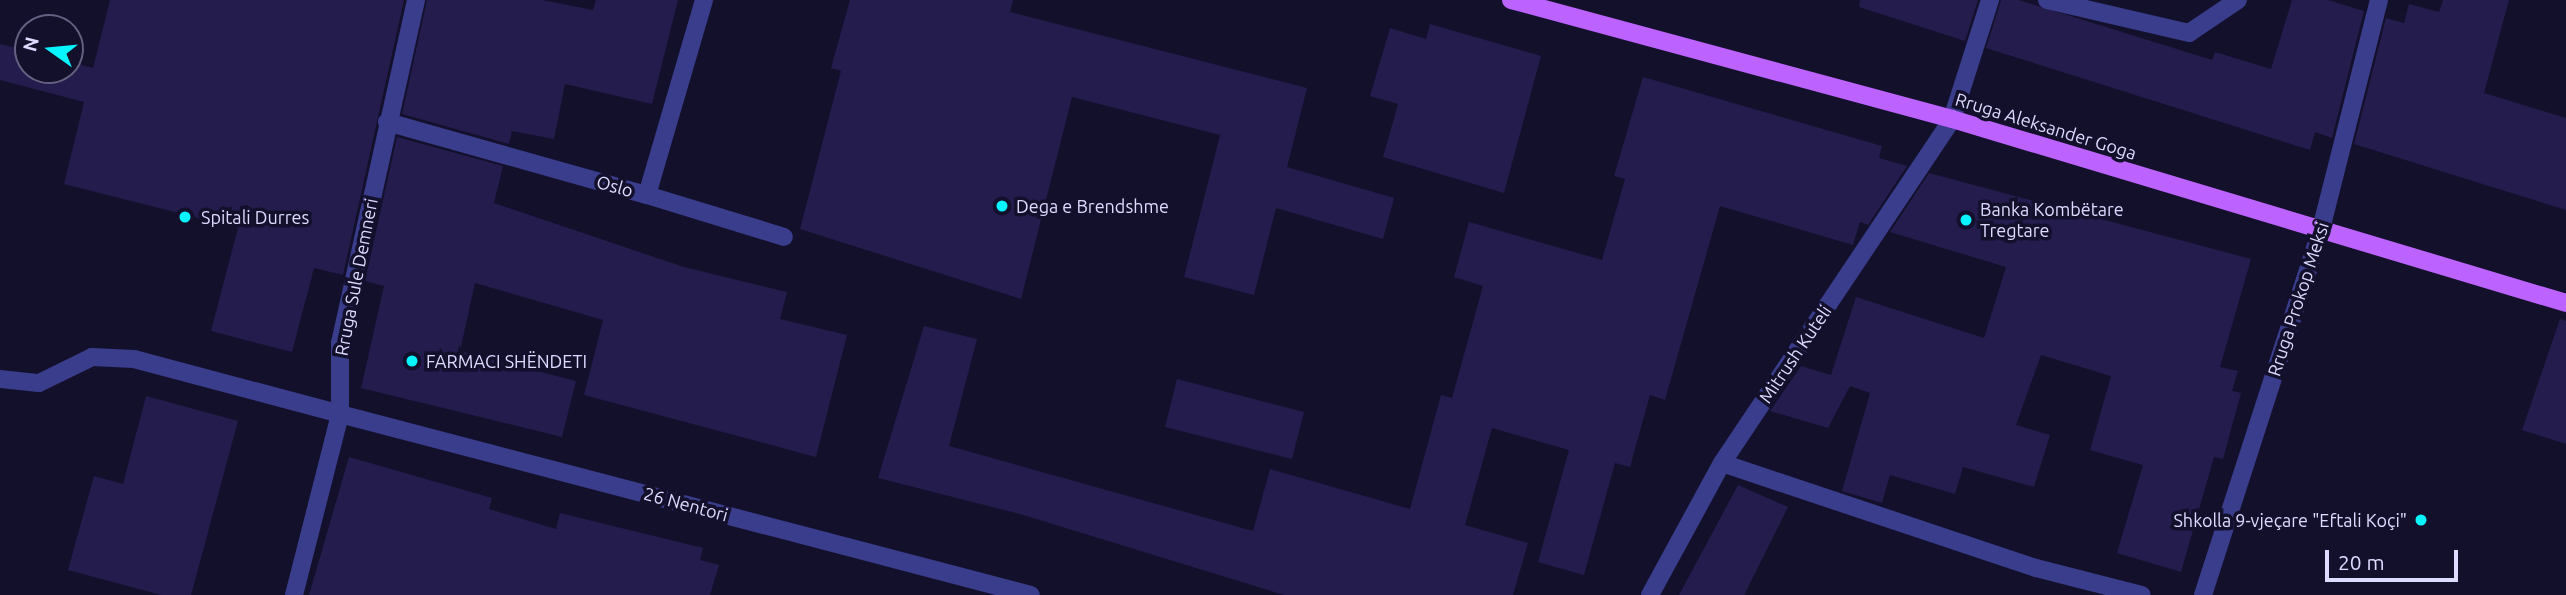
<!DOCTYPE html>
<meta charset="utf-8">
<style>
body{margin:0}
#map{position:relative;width:2566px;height:595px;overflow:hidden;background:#13102c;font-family:Ubuntu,sans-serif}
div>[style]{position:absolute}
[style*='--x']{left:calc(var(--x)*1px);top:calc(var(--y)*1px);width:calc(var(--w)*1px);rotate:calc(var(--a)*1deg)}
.building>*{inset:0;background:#231c4d}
.service>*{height:18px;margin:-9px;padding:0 9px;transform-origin:9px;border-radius:9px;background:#3a3c8c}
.minor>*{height:18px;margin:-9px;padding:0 9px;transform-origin:9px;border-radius:9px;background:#3a3c8c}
.primary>*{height:18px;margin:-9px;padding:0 9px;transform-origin:9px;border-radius:9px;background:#bb62ff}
.dots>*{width:19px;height:19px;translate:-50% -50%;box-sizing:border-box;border:4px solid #13102c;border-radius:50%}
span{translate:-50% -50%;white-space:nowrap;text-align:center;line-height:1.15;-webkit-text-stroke:7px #13102c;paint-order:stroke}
.street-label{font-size:18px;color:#dddbff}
.poi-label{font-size:18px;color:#dddbff}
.left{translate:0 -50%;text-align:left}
.right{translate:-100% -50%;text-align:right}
.north{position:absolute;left:14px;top:14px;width:70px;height:70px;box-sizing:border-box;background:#13102c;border:2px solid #646180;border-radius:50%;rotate:285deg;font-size:19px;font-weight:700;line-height:28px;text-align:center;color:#dddbff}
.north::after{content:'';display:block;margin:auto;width:24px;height:32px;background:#07f5ff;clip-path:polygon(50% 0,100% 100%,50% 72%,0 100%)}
.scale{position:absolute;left:2325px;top:550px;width:133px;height:32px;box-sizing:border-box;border:4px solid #dddbff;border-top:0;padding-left:9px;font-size:21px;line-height:24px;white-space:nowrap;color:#dddbff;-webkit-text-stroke:5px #13102c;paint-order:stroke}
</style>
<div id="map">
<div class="building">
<div style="clip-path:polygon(110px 0,404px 0,343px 275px,314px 268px,292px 352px,211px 331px,238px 228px,64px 184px,84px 102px,0 80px,0 44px,28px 51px,28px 70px,70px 70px,70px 62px,93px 68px)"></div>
<div style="clip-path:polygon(427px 0,542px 0,593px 10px,596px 0,678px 0,652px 104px,565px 84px,554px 139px,512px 131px,509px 144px,402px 114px)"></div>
<div style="clip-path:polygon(850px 0,1013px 0,1010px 12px,1307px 88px,1287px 167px,1394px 198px,1383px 239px,1276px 208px,1254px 295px,1184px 277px,1220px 135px,1072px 97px,1021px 299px,800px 229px,841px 71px,831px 68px)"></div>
<div style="clip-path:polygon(1860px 0,1978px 0,1965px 41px,1859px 7px)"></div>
<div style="clip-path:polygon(2001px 0,2019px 0,2212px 60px,2215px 52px,2271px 69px,2292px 0,2328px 0,2364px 11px,2332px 138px,2315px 132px,2310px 150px,1986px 48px)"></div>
<div style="clip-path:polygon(2443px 0,2509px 0,2484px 93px,2566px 118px,2566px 210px,2354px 144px,2386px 18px,2404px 23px,2409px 4px,2439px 12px)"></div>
<div style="clip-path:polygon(1430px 24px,1541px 56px,1504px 193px,1383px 157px,1398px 104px,1370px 96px,1390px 28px,1426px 39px)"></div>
<div style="clip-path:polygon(1643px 77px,1882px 146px,1879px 158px,1907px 166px,1868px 225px,1860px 222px,1853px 245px,1720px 206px,1665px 400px,1650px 395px,1630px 467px,1615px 463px,1584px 575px,1538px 562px,1569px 450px,1492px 428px,1465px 525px,1528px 543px,1513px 595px,1284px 595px,1020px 514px,878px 478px,924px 326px,977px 339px,949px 446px,1253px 531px,1270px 469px,1410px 509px,1441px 395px,1452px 398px,1483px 286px,1454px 277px,1469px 222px,1602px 260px,1625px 179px,1614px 176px)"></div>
<div style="clip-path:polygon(397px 137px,503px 166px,494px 203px,684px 267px,787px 292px,780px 319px,847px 335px,816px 457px,584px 395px,603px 320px,475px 283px,460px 351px,576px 381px,562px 437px,361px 388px,384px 286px,365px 281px)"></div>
<div style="clip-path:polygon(1929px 173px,2251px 259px,2220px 367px,2238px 371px,2232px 391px,2241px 393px,2223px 459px,2214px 457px,2181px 572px,2117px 553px,2143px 465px,2090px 450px,2111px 376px,2041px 355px,2016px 425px,2050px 435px,2034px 487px,1963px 467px,1955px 494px,1890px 475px,1882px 503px,1842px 491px,1870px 393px,1850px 386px,1828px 428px,1770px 411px,1801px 366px,1831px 375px,1856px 297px,1984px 338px,2006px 267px,1890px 232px)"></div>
<div style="clip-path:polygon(2560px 319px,2566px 321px,2566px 444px,2522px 430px)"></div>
<div style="clip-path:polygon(1177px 379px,1304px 412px,1292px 459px,1165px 427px)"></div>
<div style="clip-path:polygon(146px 396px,238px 421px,191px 595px,161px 595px,68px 570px,94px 476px,123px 484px)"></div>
<div style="clip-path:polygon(349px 457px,492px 498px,489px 509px,556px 529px,560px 513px,703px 548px,700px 560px,719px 565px,710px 595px,309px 595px)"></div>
<div style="clip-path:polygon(1738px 485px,1788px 507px,1744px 595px,1679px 595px)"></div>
</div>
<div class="service">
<div style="--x:2047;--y:0;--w:146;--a:13.1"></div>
<div style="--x:2189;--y:33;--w:59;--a:-34"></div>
<div style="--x:647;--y:195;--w:143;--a:17"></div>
<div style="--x:0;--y:379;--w:39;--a:6"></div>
<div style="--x:39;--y:383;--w:59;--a:-26.1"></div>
<div style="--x:92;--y:357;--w:42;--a:2.7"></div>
<div style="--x:134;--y:359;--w:213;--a:14.9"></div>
</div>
<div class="minor">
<div style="--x:387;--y:122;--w:270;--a:15.7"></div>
<div style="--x:647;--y:195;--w:203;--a:-73.7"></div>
<div style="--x:340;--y:414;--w:714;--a:14.68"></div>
<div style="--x:1722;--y:463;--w:331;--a:18.5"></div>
<div style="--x:2036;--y:568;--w:109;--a:14.3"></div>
<div style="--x:294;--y:595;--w:187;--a:-75.7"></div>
<div style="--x:340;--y:414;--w:71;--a:-90"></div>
<div style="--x:340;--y:343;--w:351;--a:-77.5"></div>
<div style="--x:1650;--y:595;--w:150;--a:-61.4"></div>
<div style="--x:1722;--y:463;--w:414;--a:-56.2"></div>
<div style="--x:1952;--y:119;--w:125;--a:-72.3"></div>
<div style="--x:2203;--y:595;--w:385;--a:-72.1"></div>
<div style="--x:2321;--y:229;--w:236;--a:-75.8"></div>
</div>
<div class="primary">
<div style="--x:1511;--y:0;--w:457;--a:15.1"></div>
<div style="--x:1952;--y:119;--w:641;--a:16.68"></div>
</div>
<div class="dots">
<div style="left:1002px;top:206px;background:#07f5ff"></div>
<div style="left:185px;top:217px;background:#07f5ff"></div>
<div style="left:1966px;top:220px;background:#07f5ff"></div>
<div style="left:412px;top:361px;background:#07f5ff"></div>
<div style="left:2421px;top:520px;background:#07f5ff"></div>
</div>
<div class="street-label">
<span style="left:2046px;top:126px;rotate:17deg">Rruga Aleksander Goga</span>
<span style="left:615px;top:186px;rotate:16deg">Oslo</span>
<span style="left:356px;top:277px;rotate:-79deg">Rruga Sule Demneri</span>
<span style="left:2298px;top:299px;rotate:-72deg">Rruga Prokop Meksi</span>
<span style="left:1795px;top:354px;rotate:-56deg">Mitrush Kuteli</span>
<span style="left:686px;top:504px;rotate:15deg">26 Nentori</span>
</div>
<div class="poi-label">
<span class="left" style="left:1016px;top:206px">Dega e Brendshme</span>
<span class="left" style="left:1980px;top:220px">Banka Kombëtare<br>Tregtare</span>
<span class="left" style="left:201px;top:217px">Spitali Durres</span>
<span class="left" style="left:426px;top:361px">FARMACI SHËNDETI</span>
<span class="right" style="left:2407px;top:520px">Shkolla 9-vjeçare "Eftali Koçi"</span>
</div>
<div class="north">N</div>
<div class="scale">20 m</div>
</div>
